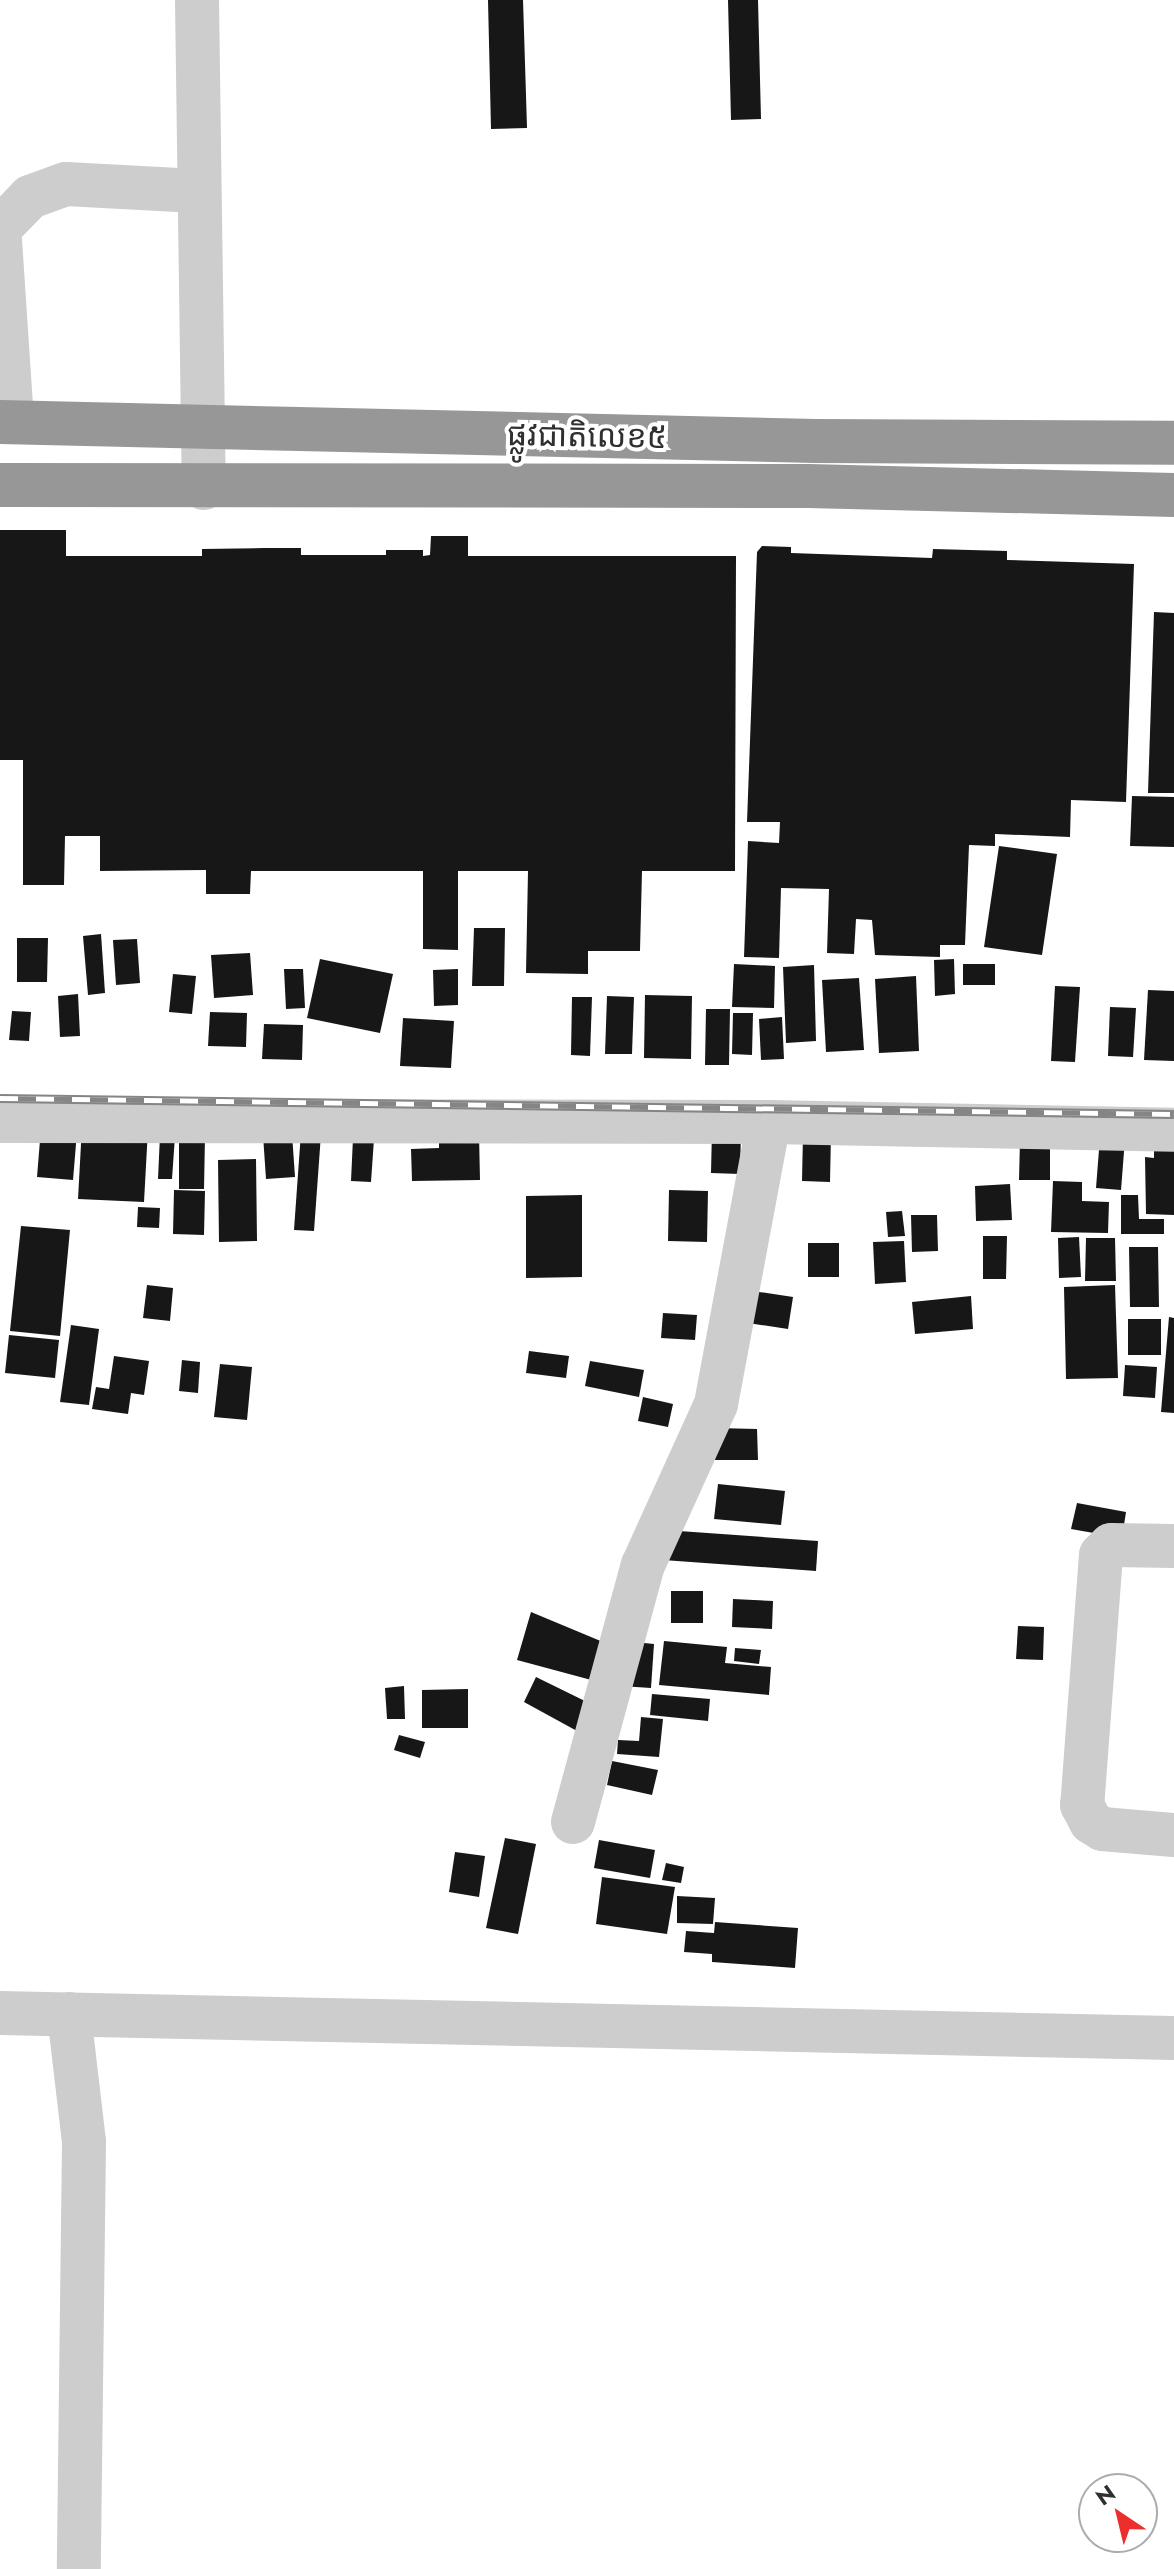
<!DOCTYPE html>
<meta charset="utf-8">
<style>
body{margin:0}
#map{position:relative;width:1174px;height:2569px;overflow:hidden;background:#fff;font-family:Jost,"Noto Sans Khmer",sans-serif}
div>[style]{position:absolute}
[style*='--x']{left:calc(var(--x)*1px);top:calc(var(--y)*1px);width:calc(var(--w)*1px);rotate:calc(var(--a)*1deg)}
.building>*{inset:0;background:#171717}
.minor>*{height:44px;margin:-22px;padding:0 22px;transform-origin:22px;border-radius:22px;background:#cdcdcd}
.highway>*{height:44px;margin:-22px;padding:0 22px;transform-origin:22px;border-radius:22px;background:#979797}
.rail>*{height:9px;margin-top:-4.5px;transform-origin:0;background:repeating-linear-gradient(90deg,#fff 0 18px,#858585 0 36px);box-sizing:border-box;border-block:2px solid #858585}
span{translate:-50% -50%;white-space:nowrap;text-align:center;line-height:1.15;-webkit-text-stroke:8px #fff;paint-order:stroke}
.street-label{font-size:32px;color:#303030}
.north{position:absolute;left:1078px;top:2473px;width:80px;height:80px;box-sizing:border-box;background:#fff;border:2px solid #acacac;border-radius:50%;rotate:325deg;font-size:22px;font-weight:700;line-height:32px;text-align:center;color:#303030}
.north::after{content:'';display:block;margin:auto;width:28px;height:36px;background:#ec2e2d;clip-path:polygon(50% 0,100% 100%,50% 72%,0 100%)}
</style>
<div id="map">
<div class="building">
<div style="clip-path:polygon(488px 0,523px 0,527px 128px,491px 129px)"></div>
<div style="clip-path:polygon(728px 0,758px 0,761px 119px,731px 120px)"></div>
<div style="clip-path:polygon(0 530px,66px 530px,66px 556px,202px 556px,202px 549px,264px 548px,301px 548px,301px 555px,386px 555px,386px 550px,423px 550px,423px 556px,430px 555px,431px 536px,468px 536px,468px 556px,736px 556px,735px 871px,642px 871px,640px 951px,588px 951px,588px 974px,526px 973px,528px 871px,458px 871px,458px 950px,423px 949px,423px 871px,251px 871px,250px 894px,206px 894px,206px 870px,100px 871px,100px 836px,65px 836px,64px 885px,23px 885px,23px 760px,0 760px)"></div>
<div style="clip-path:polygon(762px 546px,791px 547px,791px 553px,932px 558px,933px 549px,1007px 551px,1007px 560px,1134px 564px,1126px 802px,1071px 800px,1070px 837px,995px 834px,995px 846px,969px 845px,965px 945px,940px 945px,940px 957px,875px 955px,872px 920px,856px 919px,854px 954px,827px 953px,829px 889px,781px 888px,779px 958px,744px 957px,748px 841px,779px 843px,780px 822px,747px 822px,757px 552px)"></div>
<div style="clip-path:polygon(1154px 612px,1174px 613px,1174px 793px,1148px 793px)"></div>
<div style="clip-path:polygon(1132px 796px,1174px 797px,1174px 847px,1130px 846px)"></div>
<div style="clip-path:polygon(999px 846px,1057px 854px,1042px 955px,984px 947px)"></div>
<div style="clip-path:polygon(474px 928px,505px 928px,504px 986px,472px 986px)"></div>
<div style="clip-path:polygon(101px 934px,105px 993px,88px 995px,83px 936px)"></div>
<div style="clip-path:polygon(17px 938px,48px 938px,47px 982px,17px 982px)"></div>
<div style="clip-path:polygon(137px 939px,140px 983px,116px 985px,113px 940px)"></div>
<div style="clip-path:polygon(250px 953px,253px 995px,214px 998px,211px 955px)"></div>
<div style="clip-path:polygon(320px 959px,393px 974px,380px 1033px,307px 1018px)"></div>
<div style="clip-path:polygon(954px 959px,955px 994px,935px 996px,934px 960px)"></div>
<div style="clip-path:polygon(734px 964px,775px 966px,774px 1008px,732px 1007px)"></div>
<div style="clip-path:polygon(963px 964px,995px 964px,995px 985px,963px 985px)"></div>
<div style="clip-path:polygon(814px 965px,816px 1041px,786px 1043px,783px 967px)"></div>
<div style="clip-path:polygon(284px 969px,303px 969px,305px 1008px,286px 1009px)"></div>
<div style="clip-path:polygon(458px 969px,458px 1005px,434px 1006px,433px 970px)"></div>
<div style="clip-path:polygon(173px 974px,196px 976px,192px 1014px,169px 1012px)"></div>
<div style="clip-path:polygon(916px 976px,919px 1051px,879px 1053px,875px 979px)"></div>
<div style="clip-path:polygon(859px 978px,864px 1050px,826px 1052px,822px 980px)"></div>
<div style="clip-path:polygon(1055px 986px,1080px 987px,1075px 1062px,1051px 1061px)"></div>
<div style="clip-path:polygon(1148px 990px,1174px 991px,1174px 1061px,1144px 1060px)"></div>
<div style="clip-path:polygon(78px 994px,80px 1036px,60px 1037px,58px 996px)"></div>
<div style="clip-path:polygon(645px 995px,692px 996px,691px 1059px,644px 1058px)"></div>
<div style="clip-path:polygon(607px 996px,634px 997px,632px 1054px,605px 1054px)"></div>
<div style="clip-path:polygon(572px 997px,592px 997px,590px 1056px,571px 1055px)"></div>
<div style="clip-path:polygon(1110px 1007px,1136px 1008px,1133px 1057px,1108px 1056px)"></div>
<div style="clip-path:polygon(706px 1009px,730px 1009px,729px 1065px,705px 1065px)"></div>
<div style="clip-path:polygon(12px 1011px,31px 1012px,29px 1041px,9px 1040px)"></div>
<div style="clip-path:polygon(210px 1012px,247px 1013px,246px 1047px,208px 1046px)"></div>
<div style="clip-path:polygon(733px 1013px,753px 1013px,752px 1055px,732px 1054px)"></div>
<div style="clip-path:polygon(782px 1017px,784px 1059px,761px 1060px,759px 1019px)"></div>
<div style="clip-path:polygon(403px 1018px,454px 1021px,451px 1068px,400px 1066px)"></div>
<div style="clip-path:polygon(264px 1024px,303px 1025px,302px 1060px,262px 1059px)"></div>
<div style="clip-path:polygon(82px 1126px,148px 1129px,144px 1202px,78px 1199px)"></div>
<div style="clip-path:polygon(41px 1128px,77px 1132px,73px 1180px,37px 1177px)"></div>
<div style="clip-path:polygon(712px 1130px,741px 1131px,740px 1174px,711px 1173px)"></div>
<div style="clip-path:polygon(301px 1132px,321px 1134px,314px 1231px,294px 1230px)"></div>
<div style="clip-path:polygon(292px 1134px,295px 1177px,266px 1179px,263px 1135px)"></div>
<div style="clip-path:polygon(479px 1134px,480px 1180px,412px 1181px,411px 1149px,439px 1148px,439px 1135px)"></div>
<div style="clip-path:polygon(803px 1134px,831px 1134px,830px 1182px,802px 1181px)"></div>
<div style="clip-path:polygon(160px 1135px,175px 1136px,172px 1179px,158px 1179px)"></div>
<div style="clip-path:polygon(179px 1135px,205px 1136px,204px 1189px,179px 1189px)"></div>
<div style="clip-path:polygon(1100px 1137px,1125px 1139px,1121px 1190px,1096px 1188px)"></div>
<div style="clip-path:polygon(353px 1138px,374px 1139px,371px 1182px,351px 1181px)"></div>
<div style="clip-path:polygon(1154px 1138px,1174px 1138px,1174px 1215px,1146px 1214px,1145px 1157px,1154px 1158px)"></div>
<div style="clip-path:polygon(1050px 1139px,1050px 1180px,1019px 1180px,1020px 1140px)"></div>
<div style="clip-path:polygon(256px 1159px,257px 1241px,219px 1242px,218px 1160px)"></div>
<div style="clip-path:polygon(1053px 1181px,1082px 1182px,1082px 1201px,1109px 1202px,1108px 1233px,1051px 1232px)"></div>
<div style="clip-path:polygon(1010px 1184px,1012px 1220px,976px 1221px,975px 1186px)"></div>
<div style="clip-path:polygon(174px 1190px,205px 1191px,204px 1235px,173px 1234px)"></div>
<div style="clip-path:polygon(669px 1190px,708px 1191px,707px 1242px,668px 1241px)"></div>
<div style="clip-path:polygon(582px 1195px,582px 1277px,526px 1278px,526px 1196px)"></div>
<div style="clip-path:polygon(1121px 1195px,1138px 1195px,1139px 1219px,1164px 1219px,1164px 1234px,1121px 1234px)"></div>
<div style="clip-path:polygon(138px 1207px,160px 1208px,159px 1228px,137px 1227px)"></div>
<div style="clip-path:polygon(902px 1211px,905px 1236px,888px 1237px,886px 1212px)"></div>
<div style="clip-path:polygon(911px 1215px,937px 1215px,938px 1251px,912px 1252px)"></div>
<div style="clip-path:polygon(21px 1226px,70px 1230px,60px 1336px,10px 1331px)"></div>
<div style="clip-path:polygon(983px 1236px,1007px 1236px,1006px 1279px,983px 1279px)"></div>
<div style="clip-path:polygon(1079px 1237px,1081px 1277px,1059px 1278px,1058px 1238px)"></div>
<div style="clip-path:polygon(1086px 1238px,1115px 1238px,1116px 1281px,1085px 1281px)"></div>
<div style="clip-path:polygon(904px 1241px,906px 1282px,875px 1284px,873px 1242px)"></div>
<div style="clip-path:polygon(808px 1243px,839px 1243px,839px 1277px,808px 1277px)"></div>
<div style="clip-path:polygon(1129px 1247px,1158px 1247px,1159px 1307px,1130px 1307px)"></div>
<div style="clip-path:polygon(147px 1285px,173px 1288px,170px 1321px,143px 1318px)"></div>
<div style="clip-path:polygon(1115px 1285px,1118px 1378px,1066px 1379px,1064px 1287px)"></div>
<div style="clip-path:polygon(753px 1291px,793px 1297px,788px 1329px,748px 1323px)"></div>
<div style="clip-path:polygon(971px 1296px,973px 1329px,915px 1334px,912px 1302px)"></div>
<div style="clip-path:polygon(663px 1313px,697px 1315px,695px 1340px,661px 1338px)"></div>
<div style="clip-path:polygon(1169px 1317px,1174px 1318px,1174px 1413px,1161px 1412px)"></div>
<div style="clip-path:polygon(1128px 1319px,1161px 1319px,1161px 1355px,1128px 1355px)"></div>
<div style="clip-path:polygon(71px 1325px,99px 1329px,89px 1405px,60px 1402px)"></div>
<div style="clip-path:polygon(9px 1335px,59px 1340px,55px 1378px,5px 1373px)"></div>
<div style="clip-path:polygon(529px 1351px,569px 1356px,566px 1378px,526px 1373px)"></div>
<div style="clip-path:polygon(114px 1356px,149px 1361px,144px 1395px,131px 1393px,128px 1414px,92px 1409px,96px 1387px,109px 1389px)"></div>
<div style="clip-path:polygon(182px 1360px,200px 1362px,198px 1393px,179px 1391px)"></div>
<div style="clip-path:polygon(590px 1361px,644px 1370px,639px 1397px,585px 1386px)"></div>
<div style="clip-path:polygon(220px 1364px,252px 1367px,247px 1420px,214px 1417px)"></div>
<div style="clip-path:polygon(1125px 1365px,1157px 1367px,1155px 1398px,1123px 1396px)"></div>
<div style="clip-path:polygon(643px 1397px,673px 1404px,668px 1427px,638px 1421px)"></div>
<div style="clip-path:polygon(716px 1428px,757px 1429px,758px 1460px,715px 1460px)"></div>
<div style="clip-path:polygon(718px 1484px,785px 1491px,781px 1525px,714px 1519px)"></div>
<div style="clip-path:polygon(1077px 1503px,1126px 1512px,1122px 1538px,1071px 1529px)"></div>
<div style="clip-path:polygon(665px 1530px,818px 1541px,816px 1571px,663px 1560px)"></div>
<div style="clip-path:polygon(671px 1591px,703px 1591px,703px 1623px,671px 1623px)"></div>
<div style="clip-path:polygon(733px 1599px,773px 1601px,772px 1629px,732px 1627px)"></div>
<div style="clip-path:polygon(531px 1612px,603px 1642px,595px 1681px,517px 1660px)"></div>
<div style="clip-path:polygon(1018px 1626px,1044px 1627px,1043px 1660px,1016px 1659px)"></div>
<div style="clip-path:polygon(625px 1641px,654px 1644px,651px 1688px,621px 1686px)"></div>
<div style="clip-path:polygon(664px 1641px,727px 1647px,725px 1663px,771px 1667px,769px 1695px,659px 1685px)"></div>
<div style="clip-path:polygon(735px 1648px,761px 1650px,759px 1664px,734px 1661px)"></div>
<div style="clip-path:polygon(536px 1677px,591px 1704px,577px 1731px,524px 1702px)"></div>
<div style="clip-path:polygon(404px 1686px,405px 1719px,387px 1719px,385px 1688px)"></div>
<div style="clip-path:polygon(468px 1689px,468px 1728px,422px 1728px,422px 1690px)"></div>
<div style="clip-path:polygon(652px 1694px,710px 1699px,708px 1721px,650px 1715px)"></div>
<div style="clip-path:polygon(641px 1717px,663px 1719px,659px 1757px,617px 1754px,618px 1740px,639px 1741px)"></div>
<div style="clip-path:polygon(399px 1735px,425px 1742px,420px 1758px,394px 1750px)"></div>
<div style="clip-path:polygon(612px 1761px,658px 1770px,652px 1795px,607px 1785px)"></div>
<div style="clip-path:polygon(505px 1838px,536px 1844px,518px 1934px,486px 1928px)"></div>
<div style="clip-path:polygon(599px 1840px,655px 1850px,650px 1878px,594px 1868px)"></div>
<div style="clip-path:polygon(455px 1852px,485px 1856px,479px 1897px,449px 1892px)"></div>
<div style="clip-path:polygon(666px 1863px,684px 1867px,681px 1883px,662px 1880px)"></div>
<div style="clip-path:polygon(602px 1877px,675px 1887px,667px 1934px,596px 1924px)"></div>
<div style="clip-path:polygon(677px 1896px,715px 1898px,713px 1924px,677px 1923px)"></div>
<div style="clip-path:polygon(715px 1922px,798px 1928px,795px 1968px,712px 1962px,712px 1954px,684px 1952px,686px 1931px,714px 1933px)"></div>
</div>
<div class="minor">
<div style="--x:197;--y:0;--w:488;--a:89.2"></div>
<div style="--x:0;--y:228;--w:43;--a:-45.9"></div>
<div style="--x:30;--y:197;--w:38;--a:-20"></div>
<div style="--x:66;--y:184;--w:131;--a:3.1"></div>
<div style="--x:0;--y:240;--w:182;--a:86.2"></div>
<div style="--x:0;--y:1121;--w:769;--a:0.07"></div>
<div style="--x:769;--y:1122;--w:405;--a:1.1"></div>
<div style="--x:1174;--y:1546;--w:63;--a:-179.1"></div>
<div style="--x:1111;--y:1545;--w:14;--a:135"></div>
<div style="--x:1101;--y:1555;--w:251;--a:94.3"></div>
<div style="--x:1082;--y:1805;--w:19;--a:62"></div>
<div style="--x:1091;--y:1822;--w:13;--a:32"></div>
<div style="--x:1102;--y:1829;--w:72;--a:4.8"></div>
<div style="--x:573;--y:1822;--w:266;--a:-74.8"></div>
<div style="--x:643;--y:1565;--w:177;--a:-65.6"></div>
<div style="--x:716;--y:1404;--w:287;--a:-79.4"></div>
<div style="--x:0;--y:2013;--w:1174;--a:1.22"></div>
<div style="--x:69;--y:2014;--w:129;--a:83.3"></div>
<div style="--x:84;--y:2142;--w:427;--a:90.7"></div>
</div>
<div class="highway">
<div style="--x:0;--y:422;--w:816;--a:1.33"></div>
<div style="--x:816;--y:441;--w:358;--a:0.3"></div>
<div style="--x:0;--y:485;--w:808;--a:0.07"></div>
<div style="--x:808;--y:486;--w:366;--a:1.4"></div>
</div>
<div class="rail">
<div style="--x:0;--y:1098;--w:1174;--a:0.78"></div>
</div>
<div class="street-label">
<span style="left:587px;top:436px;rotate:1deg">ផ្លូវជាតិលេខ៥</span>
</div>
<div class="north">N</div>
</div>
